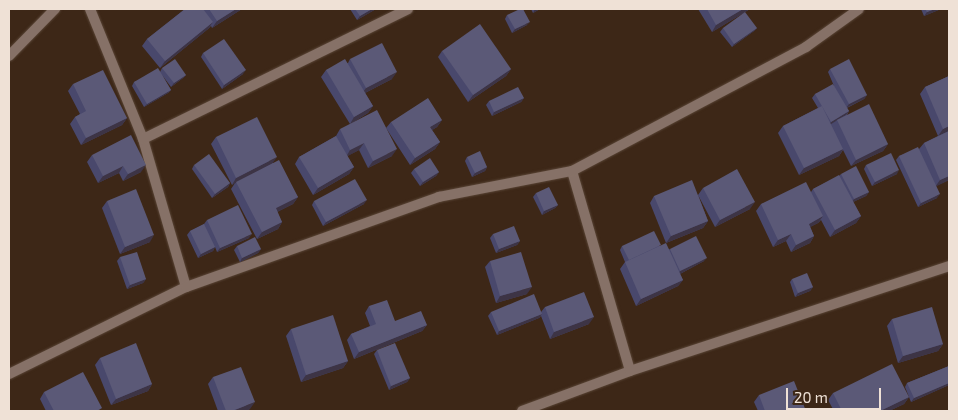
<!DOCTYPE html>
<style>
body{margin:0}
#map{position:relative;width:958px;height:420px;overflow:hidden;background:#3d2717;font-family:"Exo 2",sans-serif}
div>[style]{position:absolute}
[style*='--x']{left:calc(var(--x)*1px);top:calc(var(--y)*1px);width:calc(var(--w)*1px);rotate:calc(var(--a)*1deg)}
.roads{filter:drop-shadow(0 0 1px #594536) drop-shadow(0 0 1px #594536)}
.street>*{height:10px;margin:-5px;padding:0 5px;transform-origin:5px;border-radius:5px;background:#867167}
.wall>*{inset:0;background:#49486c}
.shaded-wall>*{inset:0;background:#3d3445}
.building>*{inset:0;background:#5b5977}
span{translate:-50% -50%;white-space:nowrap;text-align:center;line-height:1.15;-webkit-text-stroke:5px #3d2717;paint-order:stroke}
.frame{position:absolute;inset:0;border:10px solid #efe1d6;pointer-events:none}
.scale{position:absolute;left:786px;top:388px;width:95px;height:22px;box-sizing:border-box;border:2px solid #efe1d6;border-top:0;padding-left:6px;font-size:15px;line-height:18px;white-space:nowrap;color:#efe1d6;-webkit-text-stroke:4px #3d2717;paint-order:stroke}
</style>
<div id="map">
<div class="roads">
<div class="street">
<div style="--x:90;--y:9;--w:140;--a:67.8"></div>
<div style="--x:143;--y:139;--w:154;--a:73.8"></div>
<div style="--x:9;--y:56;--w:66;--a:-45.6"></div>
<div style="--x:143;--y:139;--w:295;--a:-26.1"></div>
<div style="--x:572;--y:171;--w:208;--a:73.8"></div>
<div style="--x:9;--y:374;--w:197;--a:-26.2"></div>
<div style="--x:186;--y:287;--w:269;--a:-19.6"></div>
<div style="--x:439;--y:197;--w:136;--a:-11.1"></div>
<div style="--x:572;--y:171;--w:265;--a:-27.9"></div>
<div style="--x:806;--y:47;--w:65;--a:-35.6"></div>
<div style="--x:522;--y:411;--w:115;--a:-20.3"></div>
<div style="--x:630;--y:371;--w:336;--a:-18.2"></div>
</div>
</div>
<div class="wall">
<div style="clip-path:polygon(185px 9px,242px 9px,212px 28px,211px 26px,208px 29px,160px 68px,142px 46px,147px 39px)"></div>
<div style="clip-path:polygon(350px 9px,376px 9px,357px 20px)"></div>
<div style="clip-path:polygon(531px 9px,540px 9px,533px 13px)"></div>
<div style="clip-path:polygon(698px 9px,750px 9px,712px 32px)"></div>
<div style="clip-path:polygon(921px 9px,941px 9px,924px 16px)"></div>
<div style="clip-path:polygon(507px 15px,527px 25px,512px 33px,505px 19px)"></div>
<div style="clip-path:polygon(723px 28px,757px 28px,754px 31px,732px 47px,720px 32px)"></div>
<div style="clip-path:polygon(442px 51px,511px 69px,506px 76px,468px 102px,438px 57px)"></div>
<div style="clip-path:polygon(203px 53px,243px 74px,222px 89px,201px 57px)"></div>
<div style="clip-path:polygon(350px 59px,392px 79px,365px 93px,373px 106px,368px 113px,350px 124px,321px 77px,326px 70px,348px 63px)"></div>
<div style="clip-path:polygon(162px 68px,186px 75px,183px 78px,171px 87px,162px 75px,171px 90px,168px 93px,144px 107px,132px 86px,134px 82px,160px 72px)"></div>
<div style="clip-path:polygon(830px 69px,867px 95px,864px 99px,847px 108px,849px 111px,847px 115px,888px 144px,883px 151px,851px 166px,843px 150px,839px 156px,799px 175px,778px 133px,783px 126px,818px 108px,812px 98px,815px 94px,834px 86px,828px 72px)"></div>
<div style="clip-path:polygon(949px 76px,949px 180px,936px 186px,937px 198px,918px 207px,896px 160px,899px 156px,919px 149px,924px 143px,938px 136px,920px 94px,925px 87px)"></div>
<div style="clip-path:polygon(73px 84px,127px 118px,122px 125px,81px 145px,70px 124px,75px 117px,80px 114px,68px 91px)"></div>
<div style="clip-path:polygon(524px 98px,521px 102px,492px 116px,486px 105px,489px 101px)"></div>
<div style="clip-path:polygon(442px 120px,437px 127px,432px 130px,440px 142px,435px 149px,410px 165px,386px 128px,391px 122px)"></div>
<div style="clip-path:polygon(340px 129px,392px 156px,368px 168px,359px 150px,347px 156px,354px 167px,349px 174px,313px 195px,295px 164px,299px 157px,336px 136px)"></div>
<div style="clip-path:polygon(216px 137px,273px 163px,298px 197px,293px 204px,277px 212px,282px 222px,278px 229px,257px 239px,231px 189px,235px 183px,232px 185px,211px 144px)"></div>
<div style="clip-path:polygon(92px 155px,141px 172px,123px 181px,119px 173px,98px 183px,87px 162px)"></div>
<div style="clip-path:polygon(467px 157px,487px 167px,485px 171px,472px 177px,465px 161px)"></div>
<div style="clip-path:polygon(194px 165px,230px 183px,228px 187px,212px 198px,192px 169px)"></div>
<div style="clip-path:polygon(866px 165px,897px 174px,872px 186px,864px 169px)"></div>
<div style="clip-path:polygon(414px 169px,439px 172px,436px 176px,420px 186px,411px 173px)"></div>
<div style="clip-path:polygon(841px 174px,869px 192px,866px 196px,853px 202px,861px 216px,856px 223px,830px 237px,821px 220px,818px 223px,810px 227px,814px 236px,810px 243px,791px 252px,786px 241px,773px 247px,756px 211px,761px 204px,811px 192px,813px 189px,839px 176px)"></div>
<div style="clip-path:polygon(703px 188px,750px 209px,715px 227px,698px 195px,708px 221px,703px 228px,666px 243px,650px 203px,654px 196px,698px 195px)"></div>
<div style="clip-path:polygon(536px 193px,558px 205px,555px 208px,542px 215px,533px 197px)"></div>
<div style="clip-path:polygon(107px 201px,150px 242px,120px 254px,102px 208px)"></div>
<div style="clip-path:polygon(314px 201px,364px 204px,323px 226px,312px 205px)"></div>
<div style="clip-path:polygon(207px 220px,249px 238px,217px 252px,215px 247px,213px 251px,198px 258px,187px 235px,190px 231px,204px 224px)"></div>
<div style="clip-path:polygon(493px 234px,520px 241px,517px 245px,496px 253px,490px 238px)"></div>
<div style="clip-path:polygon(237px 246px,261px 249px,258px 253px,240px 262px,234px 250px)"></div>
<div style="clip-path:polygon(622px 246px,660px 246px,704px 261px,680px 274px,683px 280px,678px 286px,636px 306px,620px 269px,625px 262px,620px 250px)"></div>
<div style="clip-path:polygon(120px 257px,146px 279px,143px 283px,127px 289px,117px 261px)"></div>
<div style="clip-path:polygon(490px 261px,527px 294px,496px 303px,485px 267px)"></div>
<div style="clip-path:polygon(792px 279px,813px 287px,810px 291px,795px 297px,790px 282px)"></div>
<div style="clip-path:polygon(369px 306px,395px 321px,427px 325px,422px 331px,354px 359px,347px 340px,351px 334px,370px 326px,365px 313px)"></div>
<div style="clip-path:polygon(545px 307px,589px 324px,550px 339px,541px 316px,539px 318px,497px 335px,488px 316px,491px 312px,541px 312px)"></div>
<div style="clip-path:polygon(892px 319px,943px 344px,938px 351px,898px 363px,887px 326px)"></div>
<div style="clip-path:polygon(291px 329px,348px 361px,343px 368px,301px 382px,286px 336px)"></div>
<div style="clip-path:polygon(377px 350px,410px 378px,407px 382px,389px 390px,374px 354px)"></div>
<div style="clip-path:polygon(100px 358px,152px 384px,148px 391px,111px 405px,95px 365px)"></div>
<div style="clip-path:polygon(949px 366px,949px 385px,911px 402px,905px 387px,907px 383px)"></div>
<div style="clip-path:polygon(213px 377px,250px 409px,245px 411px,218px 411px,208px 384px)"></div>
<div style="clip-path:polygon(44px 392px,100px 411px,46px 411px,40px 399px)"></div>
<div style="clip-path:polygon(833px 393px,909px 397px,904px 404px,889px 411px,834px 411px,828px 400px)"></div>
<div style="clip-path:polygon(759px 395px,806px 411px,758px 411px,754px 402px)"></div>
</div>
<div class="shaded-wall">
<div style="clip-path:polygon(236px 9px,242px 9px,212px 28px,217px 21px)"></div>
<div style="clip-path:polygon(372px 9px,376px 9px,357px 20px,360px 16px)"></div>
<div style="clip-path:polygon(535px 9px,540px 9px,533px 13px)"></div>
<div style="clip-path:polygon(743px 9px,750px 9px,712px 32px,716px 25px)"></div>
<div style="clip-path:polygon(935px 9px,941px 9px,924px 16px,927px 12px)"></div>
<div style="clip-path:polygon(213px 22px,208px 29px,160px 68px,165px 61px)"></div>
<div style="clip-path:polygon(530px 22px,527px 25px,512px 33px,515px 29px)"></div>
<div style="clip-path:polygon(757px 28px,754px 31px,732px 47px,734px 44px)"></div>
<div style="clip-path:polygon(511px 69px,506px 76px,468px 102px,473px 95px)"></div>
<div style="clip-path:polygon(246px 70px,243px 74px,222px 89px,224px 85px)"></div>
<div style="clip-path:polygon(397px 72px,392px 79px,361px 95px,366px 88px)"></div>
<div style="clip-path:polygon(186px 75px,183px 78px,171px 87px,174px 83px)"></div>
<div style="clip-path:polygon(171px 90px,168px 93px,144px 107px,147px 104px)"></div>
<div style="clip-path:polygon(867px 95px,864px 99px,846px 108px,849px 104px)"></div>
<div style="clip-path:polygon(524px 98px,521px 102px,492px 116px,494px 112px)"></div>
<div style="clip-path:polygon(373px 106px,368px 113px,350px 124px,354px 117px)"></div>
<div style="clip-path:polygon(849px 111px,846px 115px,837px 120px,836px 121px,828px 126px,831px 122px)"></div>
<div style="clip-path:polygon(127px 118px,122px 125px,81px 145px,86px 138px)"></div>
<div style="clip-path:polygon(442px 120px,437px 127px,426px 134px,430px 127px)"></div>
<div style="clip-path:polygon(949px 126px,949px 131px,938px 136px,943px 129px)"></div>
<div style="clip-path:polygon(440px 142px,435px 149px,410px 165px,415px 158px)"></div>
<div style="clip-path:polygon(364px 143px,359px 150px,346px 157px,350px 150px)"></div>
<div style="clip-path:polygon(888px 144px,883px 151px,851px 166px,856px 160px)"></div>
<div style="clip-path:polygon(397px 149px,392px 156px,368px 168px,373px 161px)"></div>
<div style="clip-path:polygon(843px 149px,839px 156px,799px 175px,804px 168px)"></div>
<div style="clip-path:polygon(277px 157px,272px 164px,232px 185px,236px 178px)"></div>
<div style="clip-path:polygon(146px 165px,141px 172px,123px 181px,128px 174px)"></div>
<div style="clip-path:polygon(123px 166px,119px 173px,98px 183px,103px 176px)"></div>
<div style="clip-path:polygon(354px 167px,349px 174px,313px 195px,318px 188px)"></div>
<div style="clip-path:polygon(487px 167px,485px 171px,472px 177px,475px 173px)"></div>
<div style="clip-path:polygon(899px 170px,897px 174px,872px 186px,875px 182px)"></div>
<div style="clip-path:polygon(439px 172px,436px 176px,420px 186px,423px 182px)"></div>
<div style="clip-path:polygon(949px 176px,949px 180px,935px 187px,940px 180px)"></div>
<div style="clip-path:polygon(230px 183px,228px 187px,212px 198px,215px 194px)"></div>
<div style="clip-path:polygon(869px 192px,866px 196px,851px 203px,854px 199px)"></div>
<div style="clip-path:polygon(940px 194px,937px 198px,918px 207px,921px 203px)"></div>
<div style="clip-path:polygon(298px 197px,293px 204px,271px 215px,276px 208px)"></div>
<div style="clip-path:polygon(367px 200px,364px 204px,323px 226px,326px 222px)"></div>
<div style="clip-path:polygon(755px 202px,750px 209px,715px 227px,720px 220px)"></div>
<div style="clip-path:polygon(558px 205px,555px 208px,542px 215px,544px 211px)"></div>
<div style="clip-path:polygon(823px 216px,818px 223px,804px 230px,809px 224px)"></div>
<div style="clip-path:polygon(861px 216px,856px 223px,830px 237px,835px 230px)"></div>
<div style="clip-path:polygon(708px 221px,703px 228px,666px 243px,671px 236px)"></div>
<div style="clip-path:polygon(282px 222px,278px 229px,257px 239px,262px 232px)"></div>
<div style="clip-path:polygon(252px 234px,249px 238px,217px 252px,220px 248px)"></div>
<div style="clip-path:polygon(791px 234px,786px 241px,773px 247px,778px 240px)"></div>
<div style="clip-path:polygon(154px 235px,150px 242px,120px 254px,125px 247px)"></div>
<div style="clip-path:polygon(814px 236px,810px 243px,791px 252px,796px 245px)"></div>
<div style="clip-path:polygon(520px 241px,517px 245px,496px 253px,499px 249px)"></div>
<div style="clip-path:polygon(215px 247px,213px 251px,198px 258px,201px 254px)"></div>
<div style="clip-path:polygon(261px 249px,258px 253px,240px 262px,242px 258px)"></div>
<div style="clip-path:polygon(707px 258px,704px 261px,678px 275px,680px 271px)"></div>
<div style="clip-path:polygon(146px 279px,143px 283px,127px 289px,130px 285px)"></div>
<div style="clip-path:polygon(683px 280px,678px 286px,636px 306px,641px 299px)"></div>
<div style="clip-path:polygon(532px 287px,527px 294px,496px 303px,500px 296px)"></div>
<div style="clip-path:polygon(813px 287px,810px 291px,795px 297px,798px 293px)"></div>
<div style="clip-path:polygon(542px 314px,539px 318px,497px 335px,499px 331px)"></div>
<div style="clip-path:polygon(594px 317px,589px 324px,550px 339px,554px 332px)"></div>
<div style="clip-path:polygon(427px 325px,422px 331px,354px 359px,359px 352px)"></div>
<div style="clip-path:polygon(943px 344px,938px 351px,898px 363px,903px 356px)"></div>
<div style="clip-path:polygon(348px 361px,343px 368px,301px 382px,306px 375px)"></div>
<div style="clip-path:polygon(410px 378px,407px 382px,389px 390px,391px 386px)"></div>
<div style="clip-path:polygon(949px 383px,949px 385px,911px 402px,914px 398px)"></div>
<div style="clip-path:polygon(152px 384px,148px 391px,111px 405px,116px 399px)"></div>
<div style="clip-path:polygon(909px 397px,904px 404px,889px 411px,880px 411px)"></div>
<div style="clip-path:polygon(255px 402px,250px 409px,245px 411px,232px 411px)"></div>
</div>
<div class="building">
<div style="clip-path:polygon(185px 9px,203px 9px,213px 22px,165px 61px,147px 39px)"></div>
<div style="clip-path:polygon(209px 9px,236px 9px,217px 21px)"></div>
<div style="clip-path:polygon(355px 9px,372px 9px,360px 16px)"></div>
<div style="clip-path:polygon(520px 9px,523px 9px,530px 22px,515px 29px,507px 15px)"></div>
<div style="clip-path:polygon(707px 9px,743px 9px,716px 25px)"></div>
<div style="clip-path:polygon(925px 9px,935px 9px,927px 12px)"></div>
<div style="clip-path:polygon(745px 12px,757px 28px,734px 44px,723px 28px)"></div>
<div style="clip-path:polygon(480px 24px,511px 69px,473px 95px,442px 51px)"></div>
<div style="clip-path:polygon(224px 39px,246px 70px,224px 85px,203px 53px)"></div>
<div style="clip-path:polygon(382px 43px,397px 72px,366px 88px,350px 59px)"></div>
<div style="clip-path:polygon(175px 59px,186px 75px,174px 83px,162px 68px)"></div>
<div style="clip-path:polygon(345px 59px,373px 106px,354px 117px,326px 70px)"></div>
<div style="clip-path:polygon(849px 59px,867px 95px,849px 104px,830px 69px)"></div>
<div style="clip-path:polygon(158px 68px,171px 90px,147px 104px,134px 82px)"></div>
<div style="clip-path:polygon(103px 70px,127px 118px,86px 138px,75px 117px,86px 111px,73px 84px)"></div>
<div style="clip-path:polygon(949px 76px,949px 126px,943px 129px,925px 87px)"></div>
<div style="clip-path:polygon(833px 84px,849px 111px,831px 122px,815px 94px)"></div>
<div style="clip-path:polygon(518px 87px,524px 98px,494px 112px,489px 101px)"></div>
<div style="clip-path:polygon(428px 98px,442px 120px,430px 127px,440px 142px,415px 158px,391px 122px)"></div>
<div style="clip-path:polygon(869px 104px,888px 144px,856px 160px,837px 120px)"></div>
<div style="clip-path:polygon(822px 106px,843px 149px,804px 168px,783px 126px)"></div>
<div style="clip-path:polygon(377px 110px,397px 149px,373px 161px,364px 143px,350px 150px,340px 129px)"></div>
<div style="clip-path:polygon(257px 117px,277px 157px,236px 178px,216px 137px)"></div>
<div style="clip-path:polygon(949px 131px,949px 176px,940px 180px,924px 143px)"></div>
<div style="clip-path:polygon(131px 135px,146px 165px,128px 174px,123px 166px,103px 176px,92px 155px)"></div>
<div style="clip-path:polygon(336px 136px,354px 167px,318px 188px,299px 157px)"></div>
<div style="clip-path:polygon(918px 147px,940px 194px,921px 203px,899px 156px)"></div>
<div style="clip-path:polygon(480px 151px,487px 167px,475px 173px,467px 157px)"></div>
<div style="clip-path:polygon(891px 153px,899px 170px,875px 182px,866px 165px)"></div>
<div style="clip-path:polygon(209px 154px,230px 183px,215px 194px,194px 165px)"></div>
<div style="clip-path:polygon(430px 158px,439px 172px,423px 182px,414px 169px)"></div>
<div style="clip-path:polygon(279px 160px,298px 197px,276px 208px,282px 222px,262px 232px,236px 182px)"></div>
<div style="clip-path:polygon(856px 166px,869px 192px,854px 199px,841px 174px)"></div>
<div style="clip-path:polygon(737px 169px,755px 202px,720px 220px,703px 188px)"></div>
<div style="clip-path:polygon(839px 175px,861px 216px,835px 230px,813px 189px)"></div>
<div style="clip-path:polygon(355px 179px,367px 200px,326px 222px,314px 201px)"></div>
<div style="clip-path:polygon(692px 180px,708px 221px,671px 236px,654px 196px)"></div>
<div style="clip-path:polygon(806px 182px,823px 216px,809px 224px,814px 236px,796px 245px,791px 234px,778px 240px,761px 204px)"></div>
<div style="clip-path:polygon(549px 187px,558px 205px,544px 211px,536px 193px)"></div>
<div style="clip-path:polygon(136px 189px,154px 235px,125px 247px,107px 201px)"></div>
<div style="clip-path:polygon(238px 205px,252px 234px,220px 248px,207px 220px)"></div>
<div style="clip-path:polygon(204px 224px,215px 247px,201px 254px,190px 231px)"></div>
<div style="clip-path:polygon(514px 226px,520px 241px,499px 249px,493px 234px)"></div>
<div style="clip-path:polygon(654px 231px,661px 245px,629px 260px,622px 246px)"></div>
<div style="clip-path:polygon(696px 236px,707px 258px,680px 271px,670px 249px)"></div>
<div style="clip-path:polygon(255px 237px,261px 249px,242px 258px,237px 246px)"></div>
<div style="clip-path:polygon(666px 243px,683px 280px,641px 299px,625px 262px)"></div>
<div style="clip-path:polygon(137px 252px,146px 279px,130px 285px,120px 257px)"></div>
<div style="clip-path:polygon(521px 252px,532px 287px,500px 296px,490px 261px)"></div>
<div style="clip-path:polygon(807px 273px,813px 287px,798px 293px,792px 279px)"></div>
<div style="clip-path:polygon(584px 292px,594px 317px,554px 332px,545px 307px)"></div>
<div style="clip-path:polygon(534px 294px,542px 314px,499px 331px,491px 312px)"></div>
<div style="clip-path:polygon(387px 300px,395px 321px,421px 311px,427px 325px,359px 352px,351px 334px,376px 324px,369px 306px)"></div>
<div style="clip-path:polygon(932px 307px,943px 344px,903px 356px,892px 319px)"></div>
<div style="clip-path:polygon(333px 315px,348px 361px,306px 375px,291px 329px)"></div>
<div style="clip-path:polygon(136px 343px,152px 384px,116px 399px,100px 358px)"></div>
<div style="clip-path:polygon(395px 343px,410px 378px,391px 386px,377px 350px)"></div>
<div style="clip-path:polygon(892px 364px,909px 397px,880px 411px,842px 411px,833px 393px)"></div>
<div style="clip-path:polygon(949px 366px,949px 383px,914px 398px,907px 383px)"></div>
<div style="clip-path:polygon(241px 367px,255px 402px,232px 411px,226px 411px,213px 377px)"></div>
<div style="clip-path:polygon(83px 372px,102px 408px,97px 411px,54px 411px,44px 392px)"></div>
<div style="clip-path:polygon(794px 381px,806px 411px,765px 411px,759px 395px)"></div>
</div>
<div class="frame"></div>
<div class="scale">20 m</div>
</div>
